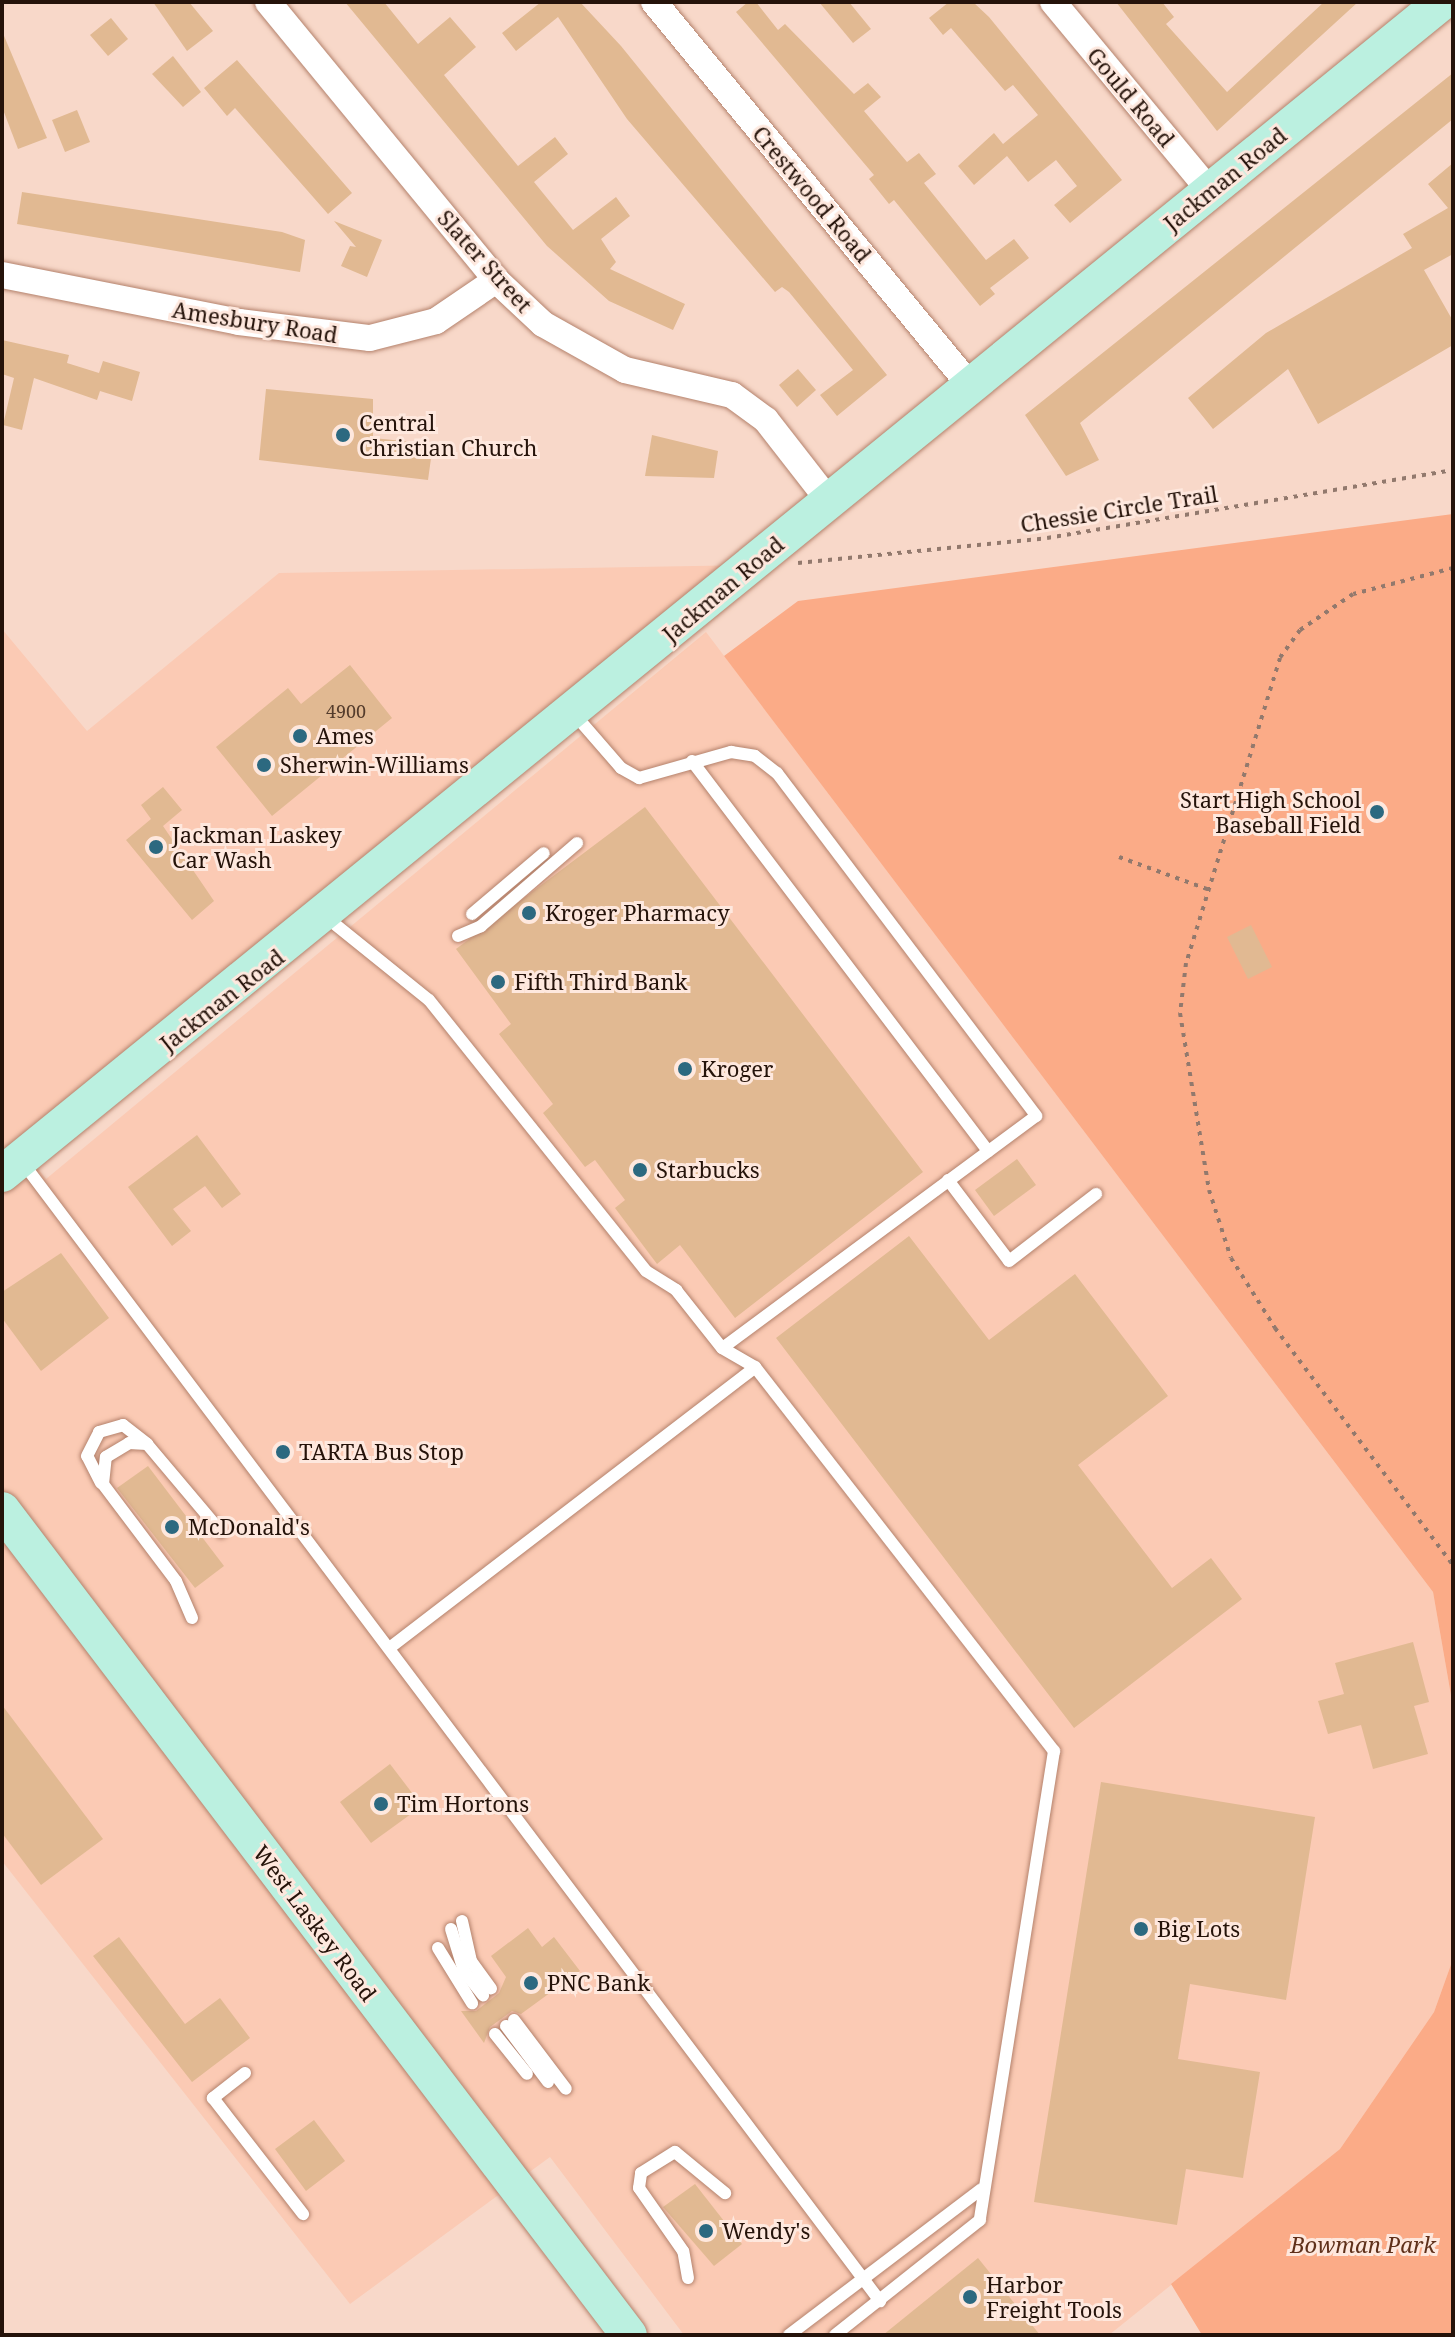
<!DOCTYPE html>
<style>
body{margin:0}
#map{position:relative;width:1455px;height:2337px;overflow:hidden;background:#f8d8c9;font-family:"Noto Serif",serif}
div>[style]{position:absolute}
[style*='--x']{left:calc(var(--x)*1px);top:calc(var(--y)*1px);width:calc(var(--w)*1px);rotate:calc(var(--a)*1deg)}
.built>*{inset:0;background:#fbcab4}
.green>*{inset:0;background:#fbab87}
.building>*{inset:0;background:#e1b992}
.path>*{height:4px;margin-top:-2px;transform-origin:0;background:repeating-linear-gradient(90deg,#92796d 0 4px,transparent 0 10px)}
.roads{filter:drop-shadow(0 0 2px #b4826c) drop-shadow(0 0 2px #b4826c)}
.lane>*{height:12px;margin:-6px;padding:0 6px;transform-origin:6px;border-radius:6px;background:#fff}
.street>*{height:26px;margin:-13px;padding:0 13px;transform-origin:13px;border-radius:13px;background:#fff}
.secondary>*{height:36px;margin:-18px;padding:0 18px;transform-origin:18px;border-radius:18px;background:#bbf0e0}
.dots>*{width:22px;height:22px;translate:-50% -50%;box-sizing:border-box;border:4px solid #fee8de;border-radius:50%}
span{translate:-50% -50%;white-space:nowrap;text-align:center;line-height:1.15;-webkit-text-stroke:6px #fee8de;paint-order:stroke}
.number-label{font-size:18px;color:#543c2c}
.number-label span{-webkit-text-stroke-width:0}
.street-label{font-size:22px;color:#25130a}
.poi-label{font-size:22px;color:#25130a}
.left{translate:0 -50%;text-align:left}
.right{translate:-100% -50%;text-align:right}
.park-label{font-size:22px;color:#5f301a;font-style:italic}
.frame{position:absolute;inset:0;border:4px solid #25130a;pointer-events:none}
</style>
<div id="map">
<div class="built">
<div style="clip-path:polygon(752px 565px,28px 1156px,46px 1179px,706px 632px,1433px 1592px,1453px 1707px,1453px 1959px,1434px 2012px,1340px 2149px,1109px 2335px,684px 2335px,550px 2157px,350px 2304px,2px 1861px,2px 629px,87px 731px,279px 573px)"></div>
</div>
<div class="green">
<div style="clip-path:polygon(1453px 514px,1453px 1707px,1433px 1592px,724px 656px,798px 601px)"></div>
<div style="clip-path:polygon(1453px 1959px,1453px 2335px,1202px 2335px,1171px 2284px,1340px 2149px,1434px 2012px)"></div>
</div>
<div class="building">
<div style="clip-path:polygon(153px 2px,189px 2px,213px 31px,187px 51px)"></div>
<div style="clip-path:polygon(345px 2px,384px 2px,418px 44px,450px 17px,476px 47px,444px 75px,518px 166px,555px 137px,568px 154px,534px 182px,573px 230px,616px 197px,630px 216px,601px 239px,616px 262px,610px 269px,685px 304px,673px 330px,609px 301px,547px 246px)"></div>
<div style="clip-path:polygon(541px 2px,580px 2px,621px 46px,887px 375px,837px 416px,820px 395px,853px 370px,789px 292px,782px 287px,775px 292px,627px 119px,558px 17px,516px 51px,502px 33px)"></div>
<div style="clip-path:polygon(748px 2px,756px 2px,778px 30px,785px 24px,854px 94px,868px 83px,881px 97px,864px 111px,907px 162px,919px 153px,936px 174px,924px 183px,986px 260px,1014px 239px,1029px 258px,990px 288px,995px 294px,980px 306px,894px 200px,889px 204px,869px 179px,874px 175px,736px 12px)"></div>
<div style="clip-path:polygon(819px 2px,849px 2px,871px 29px,853px 43px)"></div>
<div style="clip-path:polygon(949px 2px,973px 2px,989px 17px,1122px 180px,1070px 223px,1054px 205px,1077px 186px,1056px 160px,1028px 182px,1007px 156px,974px 185px,958px 166px,994px 133px,1003px 144px,1038px 115px,1013px 85px,1005px 91px,951px 28px,943px 35px,929px 18px)"></div>
<div style="clip-path:polygon(1116px 2px,1162px 2px,1174px 17px,1166px 24px,1227px 92px,1324px 2px,1358px 2px,1217px 131px)"></div>
<div style="clip-path:polygon(111px 18px,128px 39px,108px 56px,90px 35px)"></div>
<div style="clip-path:polygon(2px 31px,47px 138px,18px 149px,2px 107px)"></div>
<div style="clip-path:polygon(173px 56px,201px 92px,183px 107px,152px 74px)"></div>
<div style="clip-path:polygon(237px 60px,352px 193px,328px 214px,235px 108px,227px 116px,204px 88px)"></div>
<div style="clip-path:polygon(1453px 73px,1453px 119px,1080px 423px,1099px 460px,1066px 476px,1025px 415px)"></div>
<div style="clip-path:polygon(77px 110px,90px 142px,65px 152px,52px 120px)"></div>
<div style="clip-path:polygon(1453px 163px,1453px 254px,1424px 270px,1453px 321px,1453px 345px,1318px 424px,1288px 369px,1213px 429px,1188px 398px,1266px 333px,1412px 248px,1403px 234px,1448px 208px,1428px 184px)"></div>
<div style="clip-path:polygon(22px 192px,282px 232px,305px 240px,300px 272px,17px 224px)"></div>
<div style="clip-path:polygon(334px 221px,382px 240px,367px 277px,341px 266px,350px 246px,356px 247px)"></div>
<div style="clip-path:polygon(2px 340px,69px 355px,67px 363px,99px 373px,103px 361px,140px 372px,132px 401px,100px 391px,97px 400px,34px 378px,22px 430px,3px 425px,14px 378px,2px 374px)"></div>
<div style="clip-path:polygon(798px 369px,816px 390px,797px 407px,779px 385px)"></div>
<div style="clip-path:polygon(266px 389px,373px 399px,373px 438px,433px 444px,428px 480px,259px 460px)"></div>
<div style="clip-path:polygon(652px 435px,718px 451px,714px 478px,645px 476px)"></div>
<div style="clip-path:polygon(350px 665px,392px 718px,272px 816px,216px 747px,288px 688px,301px 704px)"></div>
<div style="clip-path:polygon(163px 787px,182px 810px,163px 826px,214px 901px,192px 920px,126px 840px,151px 819px,141px 805px)"></div>
<div style="clip-path:polygon(645px 807px,923px 1172px,735px 1318px,680px 1245px,657px 1264px,615px 1208px,625px 1200px,595px 1160px,585px 1167px,543px 1113px,553px 1104px,499px 1034px,511px 1024px,456px 949px)"></div>
<div style="clip-path:polygon(1251px 925px,1272px 967px,1248px 979px,1227px 937px)"></div>
<div style="clip-path:polygon(197px 1135px,241px 1194px,222px 1208px,205px 1186px,173px 1209px,191px 1231px,172px 1246px,128px 1187px)"></div>
<div style="clip-path:polygon(1017px 1159px,1036px 1185px,994px 1216px,975px 1190px)"></div>
<div style="clip-path:polygon(909px 1236px,989px 1340px,1075px 1274px,1168px 1396px,1078px 1465px,1172px 1588px,1211px 1558px,1242px 1599px,1074px 1728px,776px 1338px)"></div>
<div style="clip-path:polygon(61px 1253px,109px 1318px,41px 1371px,2px 1318px,2px 1292px)"></div>
<div style="clip-path:polygon(148px 1466px,224px 1566px,195px 1588px,117px 1488px)"></div>
<div style="clip-path:polygon(1413px 1642px,1429px 1702px,1414px 1706px,1428px 1754px,1373px 1769px,1361px 1725px,1328px 1734px,1318px 1701px,1344px 1694px,1335px 1663px)"></div>
<div style="clip-path:polygon(2px 1705px,103px 1839px,41px 1885px,2px 1833px)"></div>
<div style="clip-path:polygon(390px 1764px,422px 1806px,371px 1843px,340px 1802px)"></div>
<div style="clip-path:polygon(1101px 1782px,1315px 1817px,1286px 2000px,1190px 1984px,1178px 2059px,1260px 2072px,1243px 2178px,1186px 2169px,1177px 2225px,1034px 2202px)"></div>
<div style="clip-path:polygon(528px 1928px,542px 1947px,554px 1937px,580px 1971px,521px 2014px,512px 2011px,490px 2027px,484px 2043px,461px 2011px,476px 2011px,499px 1993px,506px 1977px,491px 1956px)"></div>
<div style="clip-path:polygon(119px 1937px,185px 2024px,220px 1998px,250px 2038px,192px 2082px,93px 1956px)"></div>
<div style="clip-path:polygon(314px 2120px,345px 2161px,306px 2191px,275px 2149px)"></div>
<div style="clip-path:polygon(695px 2184px,742px 2244px,714px 2266px,663px 2207px)"></div>
<div style="clip-path:polygon(978px 2258px,1040px 2335px,883px 2335px)"></div>
</div>
<div class="path">
<div style="--x:798;--y:563;--w:250;--a:-5.7"></div>
<div style="--x:1047;--y:538;--w:412;--a:-9.5"></div>
<div style="--x:1453;--y:568;--w:103;--a:165.4"></div>
<div style="--x:1353;--y:594;--w:64;--a:145.8"></div>
<div style="--x:1300;--y:630;--w:34;--a:126"></div>
<div style="--x:1280;--y:658;--w:319;--a:107.1"></div>
<div style="--x:1186;--y:963;--w:50;--a:96.8"></div>
<div style="--x:1180;--y:1013;--w:179;--a:80.7"></div>
<div style="--x:1209;--y:1190;--w:71;--a:72.1"></div>
<div style="--x:1231;--y:1258;--w:83;--a:57.8"></div>
<div style="--x:1275;--y:1328;--w:296;--a:53.1"></div>
<div style="--x:1119;--y:857;--w:94;--a:20"></div>
</div>
<div class="roads">
<div class="lane">
<div style="--x:575;--y:715;--w:70;--a:49"></div>
<div style="--x:621;--y:768;--w:21;--a:29"></div>
<div style="--x:639;--y:778;--w:96;--a:-15.8"></div>
<div style="--x:731;--y:752;--w:24;--a:9"></div>
<div style="--x:755;--y:756;--w:28;--a:38"></div>
<div style="--x:777;--y:773;--w:430;--a:52.9"></div>
<div style="--x:1036;--y:1116;--w:390;--a:143.5"></div>
<div style="--x:692;--y:761;--w:490;--a:52.8"></div>
<div style="--x:472;--y:914;--w:94;--a:-40.3"></div>
<div style="--x:326;--y:917;--w:132;--a:38.9"></div>
<div style="--x:429;--y:1000;--w:347;--a:51.3"></div>
<div style="--x:646;--y:1271;--w:36;--a:32"></div>
<div style="--x:676;--y:1290;--w:74;--a:51.6"></div>
<div style="--x:722;--y:1348;--w:38;--a:30"></div>
<div style="--x:755;--y:1367;--w:487;--a:52.1"></div>
<div style="--x:1054;--y:1751;--w:475;--a:99"></div>
<div style="--x:980;--y:2220;--w:185;--a:141.6"></div>
<div style="--x:458;--y:936;--w:25;--a:-23"></div>
<div style="--x:481;--y:926;--w:127;--a:-40.8"></div>
<div style="--x:23;--y:1163;--w:1425;--a:53.02"></div>
<div style="--x:948;--y:1180;--w:101;--a:53"></div>
<div style="--x:1009;--y:1261;--w:110;--a:-37.6"></div>
<div style="--x:101;--y:1483;--w:30;--a:-117"></div>
<div style="--x:87;--y:1456;--w:27;--a:-63"></div>
<div style="--x:99;--y:1432;--w:25;--a:-16"></div>
<div style="--x:123;--y:1425;--w:31;--a:38"></div>
<div style="--x:192;--y:1618;--w:40;--a:-113.4"></div>
<div style="--x:176;--y:1581;--w:121;--a:-127"></div>
<div style="--x:103;--y:1484;--w:27;--a:-84"></div>
<div style="--x:106;--y:1457;--w:27;--a:-31"></div>
<div style="--x:129;--y:1443;--w:18;--a:3"></div>
<div style="--x:147;--y:1444;--w:115;--a:49.9"></div>
<div style="--x:392;--y:1646;--w:458;--a:-37.5"></div>
<div style="--x:462;--y:1921;--w:41;--a:77.3"></div>
<div style="--x:471;--y:1961;--w:34;--a:54"></div>
<div style="--x:451;--y:1929;--w:44;--a:72.8"></div>
<div style="--x:464;--y:1971;--w:31;--a:52"></div>
<div style="--x:438;--y:1948;--w:65;--a:58.3"></div>
<div style="--x:514;--y:2020;--w:86;--a:53"></div>
<div style="--x:506;--y:2026;--w:70;--a:53.1"></div>
<div style="--x:495;--y:2034;--w:51;--a:51.3"></div>
<div style="--x:245;--y:2073;--w:41;--a:142"></div>
<div style="--x:213;--y:2098;--w:147;--a:52.2"></div>
<div style="--x:688;--y:2278;--w:27;--a:-100"></div>
<div style="--x:683;--y:2251;--w:77;--a:-124.9"></div>
<div style="--x:639;--y:2188;--w:15;--a:-82"></div>
<div style="--x:641;--y:2173;--w:40;--a:-32"></div>
<div style="--x:675;--y:2152;--w:65;--a:39.4"></div>
<div style="--x:789;--y:2335;--w:241;--a:-37.2"></div>
</div>
<div class="street">
<div style="--x:268;--y:2;--w:360;--a:50.6"></div>
<div style="--x:496;--y:280;--w:64;--a:43.1"></div>
<div style="--x:543;--y:324;--w:94;--a:29.3"></div>
<div style="--x:625;--y:370;--w:110;--a:13.2"></div>
<div style="--x:732;--y:395;--w:42;--a:36.3"></div>
<div style="--x:766;--y:420;--w:103;--a:52.1"></div>
<div style="--x:654;--y:2;--w:497;--a:50.5"></div>
<div style="--x:1053;--y:2;--w:246;--a:50.3"></div>
<div style="--x:2;--y:275;--w:242;--a:11.2"></div>
<div style="--x:239;--y:322;--w:132;--a:7"></div>
<div style="--x:370;--y:338;--w:68;--a:-14.4"></div>
<div style="--x:436;--y:321;--w:73;--a:-34.3"></div>
</div>
<div class="secondary">
<div style="--x:2;--y:1174;--w:1857;--a:-39.14"></div>
<div style="--x:2;--y:1510;--w:1036;--a:52.77"></div>
</div>
</div>
<div class="dots">
<div style="left:343px;top:435px;background:#2c6980"></div>
<div style="left:300px;top:736px;background:#2c6980"></div>
<div style="left:264px;top:765px;background:#2c6980"></div>
<div style="left:1377px;top:812px;background:#2c6980"></div>
<div style="left:156px;top:847px;background:#2c6980"></div>
<div style="left:529px;top:913px;background:#2c6980"></div>
<div style="left:498px;top:982px;background:#2c6980"></div>
<div style="left:685px;top:1069px;background:#2c6980"></div>
<div style="left:640px;top:1170px;background:#2c6980"></div>
<div style="left:283px;top:1452px;background:#2c6980"></div>
<div style="left:172px;top:1527px;background:#2c6980"></div>
<div style="left:381px;top:1804px;background:#2c6980"></div>
<div style="left:1141px;top:1929px;background:#2c6980"></div>
<div style="left:531px;top:1983px;background:#2c6980"></div>
<div style="left:706px;top:2231px;background:#2c6980"></div>
<div style="left:970px;top:2297px;background:#2c6980"></div>
</div>
<div class="number-label">
<span style="left:346px;top:711px">4900</span>
</div>
<div class="street-label">
<span style="left:1131px;top:97px;rotate:50deg">Gould Road</span>
<span style="left:1225px;top:179px;rotate:-39deg">Jackman Road</span>
<span style="left:812px;top:194px;rotate:50deg">Crestwood Road</span>
<span style="left:485px;top:261px;rotate:48deg">Slater Street</span>
<span style="left:255px;top:322px;rotate:9deg">Amesbury Road</span>
<span style="left:1119px;top:509px;rotate:-9deg">Chessie Circle Trail</span>
<span style="left:723px;top:589px;rotate:-40deg">Jackman Road</span>
<span style="left:222px;top:1000px;rotate:-38deg">Jackman Road</span>
<span style="left:315px;top:1923px;rotate:53deg">West Laskey Road</span>
</div>
<div class="poi-label">
<span class="left" style="left:359px;top:435px">Central<br>Christian Church</span>
<span class="left" style="left:316px;top:736px">Ames</span>
<span class="left" style="left:280px;top:765px">Sherwin-Williams</span>
<span class="right" style="left:1361px;top:812px">Start High School<br>Baseball Field</span>
<span class="left" style="left:172px;top:847px">Jackman Laskey<br>Car Wash</span>
<span class="left" style="left:545px;top:913px">Kroger Pharmacy</span>
<span class="left" style="left:514px;top:982px">Fifth Third Bank</span>
<span class="left" style="left:701px;top:1069px">Kroger</span>
<span class="left" style="left:656px;top:1170px">Starbucks</span>
<span class="left" style="left:299px;top:1452px">TARTA Bus Stop</span>
<span class="left" style="left:188px;top:1527px">McDonald's</span>
<span class="left" style="left:397px;top:1804px">Tim Hortons</span>
<span class="left" style="left:1157px;top:1929px">Big Lots</span>
<span class="left" style="left:547px;top:1983px">PNC Bank</span>
<span class="left" style="left:722px;top:2231px">Wendy's</span>
<span class="left" style="left:986px;top:2297px">Harbor<br>Freight Tools</span>
</div>
<div class="park-label">
<span style="left:1363px;top:2245px">Bowman Park</span>
</div>
<div class="frame"></div>
</div>
